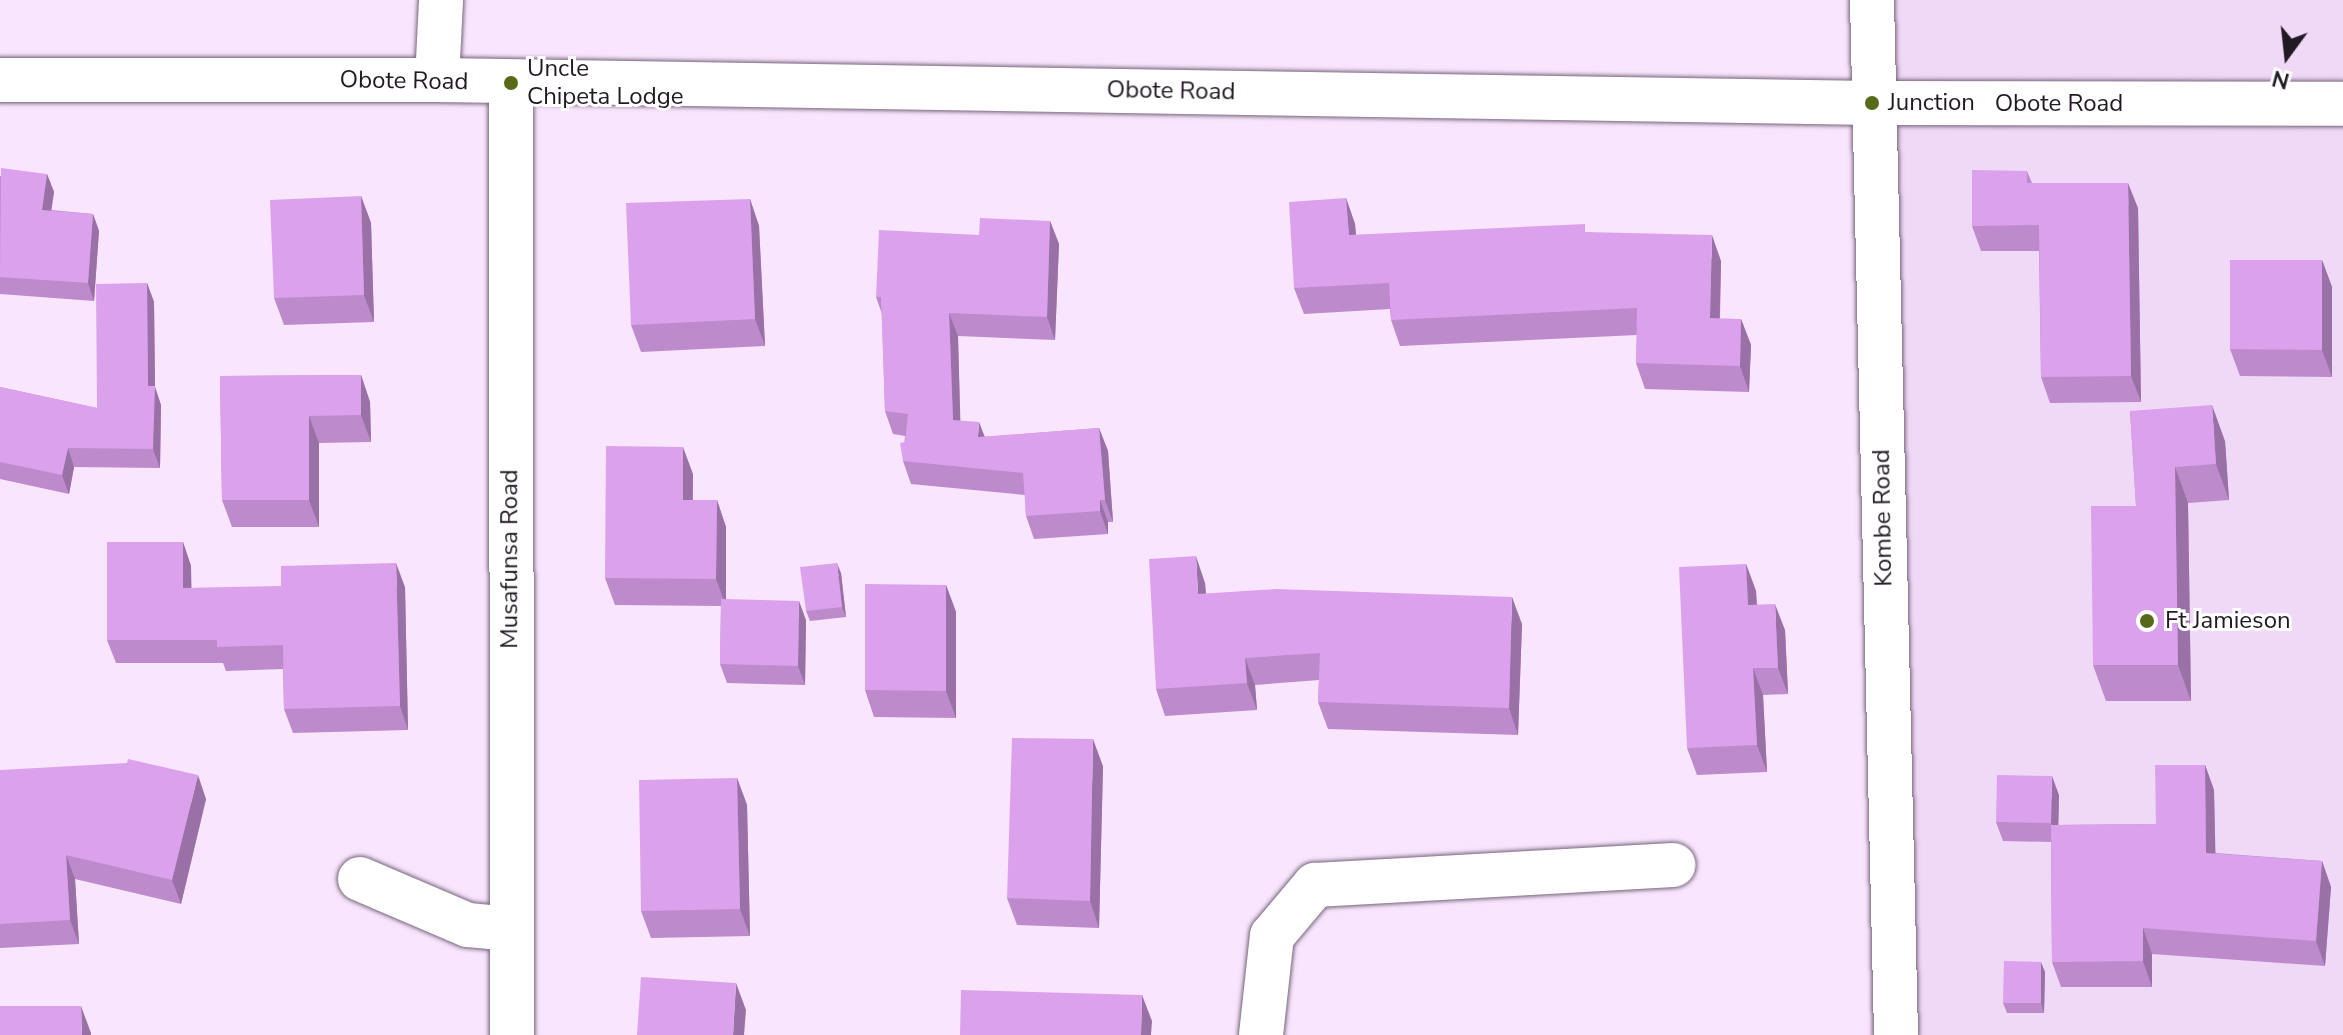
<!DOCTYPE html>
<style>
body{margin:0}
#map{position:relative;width:2343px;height:1035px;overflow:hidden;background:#f9e6fe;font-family:"Nunito Sans",sans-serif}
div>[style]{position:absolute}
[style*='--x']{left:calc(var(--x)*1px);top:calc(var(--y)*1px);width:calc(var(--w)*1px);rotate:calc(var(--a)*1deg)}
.built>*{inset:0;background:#f0d8f7}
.roads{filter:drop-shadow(0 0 2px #76657b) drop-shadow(0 0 2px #76657b)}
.minor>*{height:44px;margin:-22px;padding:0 22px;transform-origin:22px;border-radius:22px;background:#fff}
.wall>*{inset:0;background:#bd8acc}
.shaded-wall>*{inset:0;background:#9a71a6}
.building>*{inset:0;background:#dca1ed}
.dots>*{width:22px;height:22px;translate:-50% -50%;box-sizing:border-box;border:4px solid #fff;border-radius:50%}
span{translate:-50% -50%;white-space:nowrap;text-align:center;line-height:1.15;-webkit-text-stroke:6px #fff;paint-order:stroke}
.poi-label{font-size:24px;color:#211a23}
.left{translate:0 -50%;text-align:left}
.street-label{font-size:24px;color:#211a23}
.north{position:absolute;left:2247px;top:16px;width:80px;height:80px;-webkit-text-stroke:6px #fff;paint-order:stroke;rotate:195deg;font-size:22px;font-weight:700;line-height:32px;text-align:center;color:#211a23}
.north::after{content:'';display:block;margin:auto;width:28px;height:36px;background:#211a23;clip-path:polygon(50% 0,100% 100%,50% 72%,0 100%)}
</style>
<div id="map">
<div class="built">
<div style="clip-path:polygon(1880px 0,2343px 0,2343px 1035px,1870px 1035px)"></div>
</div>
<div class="roads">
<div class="minor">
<div style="--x:1872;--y:0;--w:1035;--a:88.67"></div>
<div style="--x:0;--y:80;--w:437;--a:0"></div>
<div style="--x:437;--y:80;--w:1435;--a:0.92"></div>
<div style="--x:1872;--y:103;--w:471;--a:0.1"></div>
<div style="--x:437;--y:80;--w:80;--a:-87.1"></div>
<div style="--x:511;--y:83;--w:952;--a:89.94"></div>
<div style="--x:360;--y:879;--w:117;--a:23.1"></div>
<div style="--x:468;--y:925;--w:42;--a:5.4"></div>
<div style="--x:1261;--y:1035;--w:100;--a:-83.7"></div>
<div style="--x:1272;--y:936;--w:67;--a:-49.9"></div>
<div style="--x:1315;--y:885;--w:359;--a:-3.2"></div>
</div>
</div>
<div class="wall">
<div style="clip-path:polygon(2027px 171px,2032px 183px,2138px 208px,2141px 402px,2050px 403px,2041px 377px,2039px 251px,1981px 251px,1972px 226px)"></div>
<div style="clip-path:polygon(47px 174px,54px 192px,51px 210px,93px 214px,99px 231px,94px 301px,0 294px,0 176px)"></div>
<div style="clip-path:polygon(361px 196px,371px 223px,374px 322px,284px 325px,274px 298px)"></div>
<div style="clip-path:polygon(1346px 198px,1355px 224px,1356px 235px,1588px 232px,1721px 261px,1720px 319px,1741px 319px,1751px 345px,1749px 392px,1645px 389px,1636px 363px,1637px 335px,1400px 346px,1391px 320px,1390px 309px,1304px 314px,1294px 288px)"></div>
<div style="clip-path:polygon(750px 199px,759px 226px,765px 346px,641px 352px,631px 325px)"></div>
<div style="clip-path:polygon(1050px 221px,1059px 244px,1055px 340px,958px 336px,960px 421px,985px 437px,1099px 428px,1108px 451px,1113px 522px,1108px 522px,1108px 534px,1034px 539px,1026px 516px,1025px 495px,911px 484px,903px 461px,905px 436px,893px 434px,885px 411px,882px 314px,876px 297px,979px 235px)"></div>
<div style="clip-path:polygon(2322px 260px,2332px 287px,2332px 377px,2240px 376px,2230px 349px)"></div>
<div style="clip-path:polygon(147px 283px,154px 302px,155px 387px,161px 405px,160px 468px,74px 467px,69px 494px,0 479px,0 387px,97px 408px)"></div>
<div style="clip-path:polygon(361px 375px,370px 402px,371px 442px,319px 443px,319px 527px,232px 527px,222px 500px,220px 376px)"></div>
<div style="clip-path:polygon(2130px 411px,2225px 441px,2229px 500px,2188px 503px,2191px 701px,2106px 701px,2093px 665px,2136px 506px)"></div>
<div style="clip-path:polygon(693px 474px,693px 500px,717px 500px,726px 527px,726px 599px,806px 620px,805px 685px,727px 683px,720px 664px,721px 606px,615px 605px,605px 578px)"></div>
<div style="clip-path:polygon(183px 542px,191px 566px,191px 588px,405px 587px,408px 730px,293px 733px,284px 709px,283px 669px,226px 671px,223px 663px,116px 663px,107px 640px)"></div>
<div style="clip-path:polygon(1746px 564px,1756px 591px,1757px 604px,1785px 630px,1788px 694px,1763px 695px,1767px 772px,1697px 775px,1687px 748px)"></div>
<div style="clip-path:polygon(841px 573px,846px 617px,810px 621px,806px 611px)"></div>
<div style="clip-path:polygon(1205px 583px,1206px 594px,1522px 624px,1518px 735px,1328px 729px,1318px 702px,1319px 680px,1255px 685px,1257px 710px,1165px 716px,1156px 689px)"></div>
<div style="clip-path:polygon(946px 585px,956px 612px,956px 718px,874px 717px,865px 690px)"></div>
<div style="clip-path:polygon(2205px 765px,2214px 790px,2215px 853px,2322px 861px,2331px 887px,2325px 966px,2152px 954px,2152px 987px,2061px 987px,2052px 962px,2051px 842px,2003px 841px,1996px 822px,2059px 795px,2058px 825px,2156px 824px)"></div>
<div style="clip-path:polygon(1103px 766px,1099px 928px,1017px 925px,1007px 898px)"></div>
<div style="clip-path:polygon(737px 778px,747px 805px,750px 936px,651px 938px,641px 911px)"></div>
<div style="clip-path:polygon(206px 799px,181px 904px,75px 879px,79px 944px,0 948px,0 869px)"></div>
<div style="clip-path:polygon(2045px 972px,2044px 1013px,2007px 1013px,2003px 1003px)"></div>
</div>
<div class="shaded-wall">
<div style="clip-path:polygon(47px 174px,54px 192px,49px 227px,42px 210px)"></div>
<div style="clip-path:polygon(2128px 183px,2138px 208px,2141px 402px,2131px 376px)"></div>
<div style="clip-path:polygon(361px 196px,371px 223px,374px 322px,364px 295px)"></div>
<div style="clip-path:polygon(1346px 198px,1355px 224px,1358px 261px,1349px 235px)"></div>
<div style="clip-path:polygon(750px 199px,759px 226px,765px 346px,755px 319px)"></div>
<div style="clip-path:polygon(93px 214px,99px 231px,94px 301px,88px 283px)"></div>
<div style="clip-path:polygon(1050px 221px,1059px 244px,1055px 340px,1047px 317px)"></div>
<div style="clip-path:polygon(1712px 235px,1721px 261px,1719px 344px,1710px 318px)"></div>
<div style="clip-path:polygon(2322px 260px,2332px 287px,2332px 377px,2322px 350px)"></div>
<div style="clip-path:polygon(147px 283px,154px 302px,155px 387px,161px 405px,160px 468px,153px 449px,148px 386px)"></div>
<div style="clip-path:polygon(949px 313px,958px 336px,961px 443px,953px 420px)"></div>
<div style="clip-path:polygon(1741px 319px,1751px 345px,1749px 392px,1740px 366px)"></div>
<div style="clip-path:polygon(361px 375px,370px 402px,371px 442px,361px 415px)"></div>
<div style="clip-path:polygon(2212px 405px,2225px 441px,2229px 500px,2216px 464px)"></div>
<div style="clip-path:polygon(309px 416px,319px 443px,319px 527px,309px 500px)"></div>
<div style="clip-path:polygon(979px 422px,988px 445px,978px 437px)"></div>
<div style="clip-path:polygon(1099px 428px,1108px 451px,1113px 522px,1105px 500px)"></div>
<div style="clip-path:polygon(683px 447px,693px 474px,692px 527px,683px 500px)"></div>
<div style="clip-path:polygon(68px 448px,74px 467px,69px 494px,62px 475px)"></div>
<div style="clip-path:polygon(2175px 467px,2188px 503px,2191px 701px,2178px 665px)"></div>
<div style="clip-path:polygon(717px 500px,726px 527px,726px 606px,716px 579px)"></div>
<div style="clip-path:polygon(1100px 500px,1108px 522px,1108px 534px,1100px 511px)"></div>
<div style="clip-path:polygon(183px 542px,191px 566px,192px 612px,183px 588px)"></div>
<div style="clip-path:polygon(1196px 556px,1205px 583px,1208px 621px,1198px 594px)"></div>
<div style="clip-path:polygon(396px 563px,405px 587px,408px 730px,400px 706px)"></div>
<div style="clip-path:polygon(837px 563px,841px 573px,846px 617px,842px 607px)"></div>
<div style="clip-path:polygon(1746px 564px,1756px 591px,1758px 632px,1748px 605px)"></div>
<div style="clip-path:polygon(946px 585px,956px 612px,956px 718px,946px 691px)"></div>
<div style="clip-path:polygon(1512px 597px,1522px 624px,1518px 735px,1509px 708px)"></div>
<div style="clip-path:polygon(799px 601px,806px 620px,805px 685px,798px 666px)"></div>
<div style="clip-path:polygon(1775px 604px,1785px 630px,1788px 694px,1778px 668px)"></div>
<div style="clip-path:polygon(1245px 658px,1255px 685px,1257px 710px,1247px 683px)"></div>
<div style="clip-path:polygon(1753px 668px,1763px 695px,1767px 772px,1757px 745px)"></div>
<div style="clip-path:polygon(1093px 739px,1103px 766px,1099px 928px,1090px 901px)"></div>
<div style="clip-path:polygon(2205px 765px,2214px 790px,2216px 878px,2206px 853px)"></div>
<div style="clip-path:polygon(198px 775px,206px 799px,181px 904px,172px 880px)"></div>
<div style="clip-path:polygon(2052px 776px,2059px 795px,2058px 842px,2051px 823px)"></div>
<div style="clip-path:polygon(737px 778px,747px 805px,750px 936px,740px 909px)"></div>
<div style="clip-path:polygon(66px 855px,75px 879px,79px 944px,70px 920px)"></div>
<div style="clip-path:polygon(2322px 861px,2331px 887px,2325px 966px,2316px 941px)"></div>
<div style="clip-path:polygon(2143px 928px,2152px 954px,2152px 987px,2143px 961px)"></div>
<div style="clip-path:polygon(2041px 962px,2045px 972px,2044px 1013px,2041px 1003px)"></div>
<div style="clip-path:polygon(736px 983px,746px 1010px,744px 1035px,733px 1035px)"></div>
<div style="clip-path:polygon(1142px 995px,1152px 1021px,1151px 1035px,1141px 1035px)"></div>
<div style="clip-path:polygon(81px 1006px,91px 1033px,91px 1035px,82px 1035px)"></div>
</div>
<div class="building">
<div style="clip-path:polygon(1px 168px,47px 174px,42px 210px,93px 214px,88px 283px,0 277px)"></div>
<div style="clip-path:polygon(1972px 170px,2027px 171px,2027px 183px,2128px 183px,2131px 376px,2041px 377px,2039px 225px,1972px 226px)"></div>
<div style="clip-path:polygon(361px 196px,364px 295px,274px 298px,270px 200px)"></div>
<div style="clip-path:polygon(1346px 198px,1349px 235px,1585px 224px,1585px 232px,1712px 235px,1710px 318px,1741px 319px,1740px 366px,1636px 363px,1637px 308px,1391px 320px,1389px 283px,1294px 288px,1289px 202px)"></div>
<div style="clip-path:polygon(750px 199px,755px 319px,631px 325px,626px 203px)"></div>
<div style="clip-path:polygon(980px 218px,1050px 221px,1047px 317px,949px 313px,953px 420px,979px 422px,978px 437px,1099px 428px,1105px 500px,1100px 500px,1100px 511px,1026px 516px,1023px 473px,903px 461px,900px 443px,905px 442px,908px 414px,885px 411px,881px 297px,876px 297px,879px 230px,979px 235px)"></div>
<div style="clip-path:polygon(2230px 260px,2322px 260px,2322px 350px,2230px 349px)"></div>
<div style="clip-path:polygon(147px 283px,148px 386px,155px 386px,153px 449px,68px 448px,62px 475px,0 462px,0 387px,97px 408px,96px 284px)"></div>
<div style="clip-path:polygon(361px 375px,361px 415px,309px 416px,309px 500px,222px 500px,220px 376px)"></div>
<div style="clip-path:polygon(2212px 405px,2216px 464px,2175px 467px,2178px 665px,2093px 665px,2091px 506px,2136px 506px,2130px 411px)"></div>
<div style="clip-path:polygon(606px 446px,683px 447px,683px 500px,717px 500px,716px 579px,605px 578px)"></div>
<div style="clip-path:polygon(107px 542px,183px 542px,183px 588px,281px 586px,281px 566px,396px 563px,400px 706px,284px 709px,283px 645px,217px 647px,217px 640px,107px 640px)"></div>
<div style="clip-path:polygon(1196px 556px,1198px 594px,1276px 589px,1512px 597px,1509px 708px,1318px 702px,1320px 653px,1245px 658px,1247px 683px,1156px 689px,1149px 559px)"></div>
<div style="clip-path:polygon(837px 563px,842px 607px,806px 611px,800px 567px)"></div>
<div style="clip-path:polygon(1746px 564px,1748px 605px,1775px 604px,1778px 668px,1753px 668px,1757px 745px,1687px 748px,1679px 567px)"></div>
<div style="clip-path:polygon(865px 584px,946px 585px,946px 691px,865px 690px)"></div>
<div style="clip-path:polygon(721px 599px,799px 601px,798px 666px,720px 664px)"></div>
<div style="clip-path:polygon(1012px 738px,1093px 739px,1090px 901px,1007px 898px)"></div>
<div style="clip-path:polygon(128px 759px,198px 775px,172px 880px,66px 855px,70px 920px,0 924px,0 770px,127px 763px)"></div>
<div style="clip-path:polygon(2155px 765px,2205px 765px,2206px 853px,2322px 861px,2316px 941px,2143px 928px,2143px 961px,2052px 962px,2051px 825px,2156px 824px)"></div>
<div style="clip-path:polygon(1997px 775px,2052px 776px,2051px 823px,1996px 822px)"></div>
<div style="clip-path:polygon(737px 778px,740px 909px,641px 911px,639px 780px)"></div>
<div style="clip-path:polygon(2004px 961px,2041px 962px,2041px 1003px,2003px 1003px)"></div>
<div style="clip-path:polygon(641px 977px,736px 983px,733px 1035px,637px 1035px)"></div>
<div style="clip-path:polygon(961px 990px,1142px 995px,1141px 1035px,960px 1035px)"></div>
<div style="clip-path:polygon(0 1006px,81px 1006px,82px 1035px,0 1035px)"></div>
</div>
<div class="dots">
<div style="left:511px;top:83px;background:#576a17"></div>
<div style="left:1872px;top:103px;background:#576a17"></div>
<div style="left:2147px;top:621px;background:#576a17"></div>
</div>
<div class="poi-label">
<span class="left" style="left:527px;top:83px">Uncle<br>Chipeta Lodge</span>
<span class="left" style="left:1888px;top:103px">Junction</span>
<span class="left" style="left:2165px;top:621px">Ft Jamieson</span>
</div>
<div class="street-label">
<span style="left:404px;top:81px;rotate:1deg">Obote Road</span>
<span style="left:1171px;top:91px;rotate:1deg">Obote Road</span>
<span style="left:2059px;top:104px">Obote Road</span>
<span style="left:1883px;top:518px;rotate:-91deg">Kombe Road</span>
<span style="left:510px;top:559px;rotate:-90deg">Musafunsa Road</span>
</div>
<div class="north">N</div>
</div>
